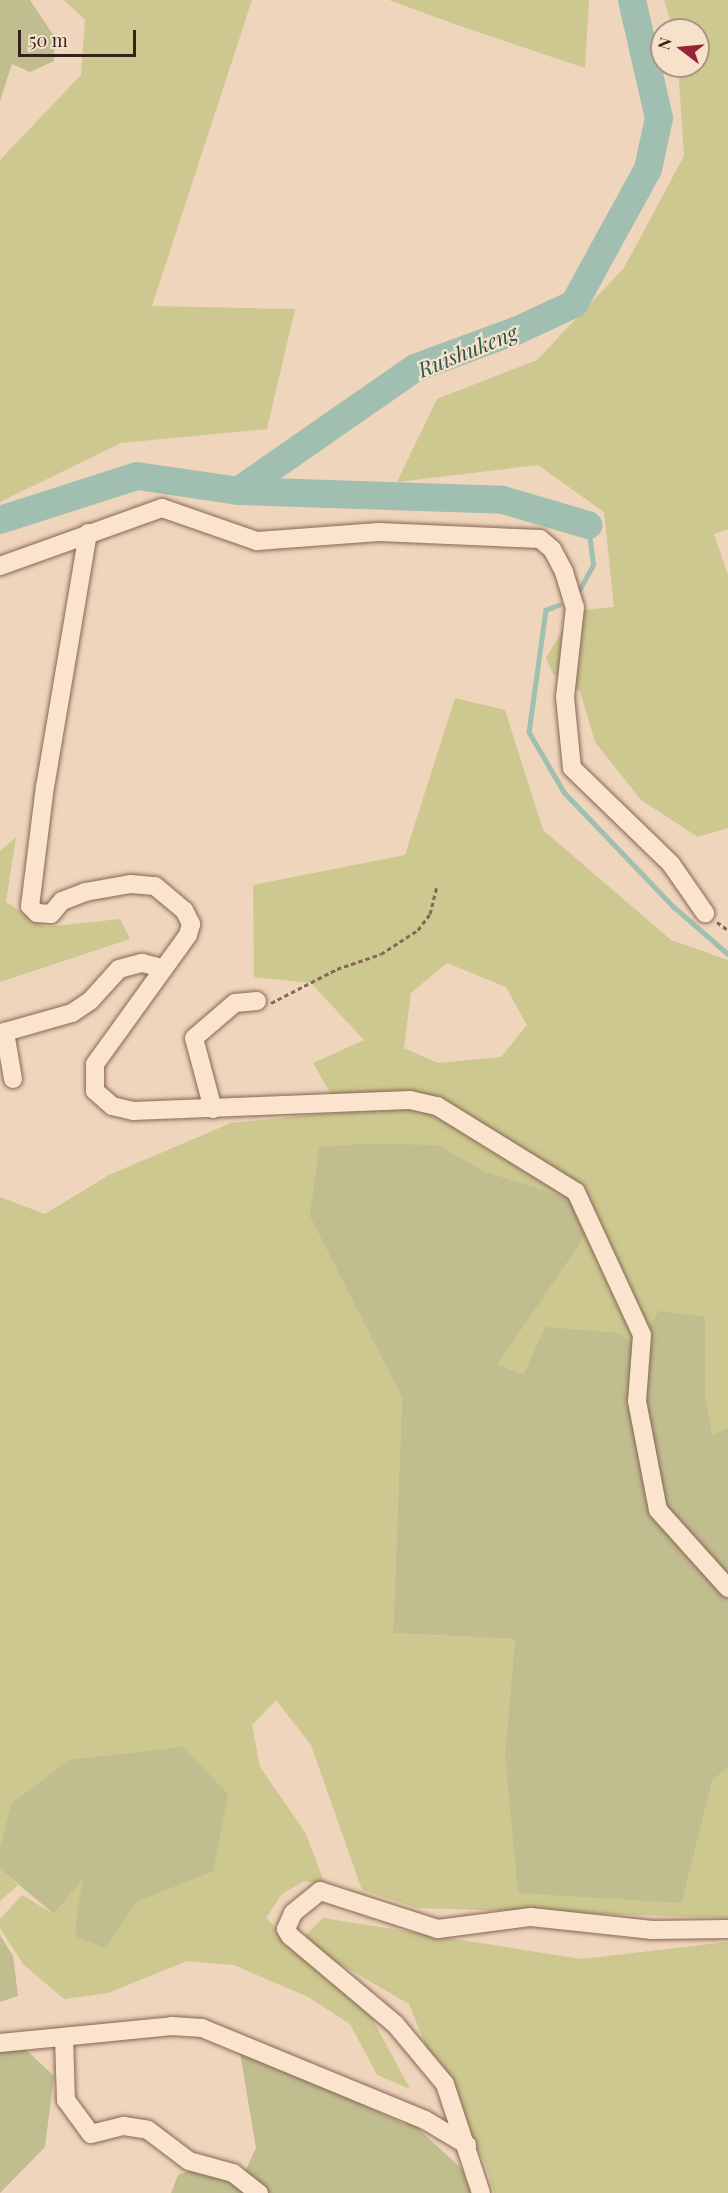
<!DOCTYPE html>
<style>
body{margin:0}
#map{position:relative;width:728px;height:2193px;overflow:hidden;background:#efd5bb;font-family:"Playfair Display",serif}
div>[style]{position:absolute}
[style*='--x']{left:calc(var(--x)*1px);top:calc(var(--y)*1px);width:calc(var(--w)*1px);rotate:calc(var(--a)*1deg)}
.green>*{inset:0;background:#ccc88f}
.cemetery>*{inset:0;background:#c0bd8f}
.stream>*{height:4.5px;margin:-2.25px;padding:0 2.25px;transform-origin:2.25px;border-radius:2.25px;background:#a0bfb0}
.river>*{height:28px;margin:-14px;padding:0 14px;transform-origin:14px;border-radius:14px;background:#a0bfb0}
.path>*{height:3px;margin-top:-1.5px;transform-origin:0;background:repeating-linear-gradient(90deg,#866655 0 4.5px,transparent 0 7.5px)}
.roads{filter:drop-shadow(0 0 2px #866655) drop-shadow(0 0 2px #866655)}
.minor>*{height:18px;margin:-9px;padding:0 9px;transform-origin:9px;border-radius:9px;background:#fae4ce}
span{translate:-50% -50%;white-space:nowrap;text-align:center;line-height:1.15;-webkit-text-stroke:4.5px #f6e1cb;paint-order:stroke}
.water-label{font-size:21px;color:#29554a;font-style:italic}
.north{position:absolute;left:650px;top:18px;width:60px;height:60px;box-sizing:border-box;background:#f6e1cb;border:2px solid #a99584;border-radius:50%;rotate:286deg;font-size:16px;font-weight:700;line-height:24px;text-align:center;color:#35221a}
.north::after{content:'';display:block;margin:auto;width:21px;height:27px;background:#97233a;clip-path:polygon(50% 0,100% 100%,50% 72%,0 100%)}
.scale{position:absolute;left:18px;top:30px;width:118px;height:27px;box-sizing:border-box;border:3px solid #35221a;border-top:0;padding-left:8px;font-size:18px;line-height:21px;white-space:nowrap;color:#35221a;-webkit-text-stroke:4px #f6e1cb;paint-order:stroke}
</style>
<div id="map">
<div class="green">
<div style="clip-path:polygon(64px 0,252px 0,152px 306px,295px 309px,267px 429px,121px 443px,0 502px,0 160px,81px 75px,85px 20px)"></div>
<div style="clip-path:polygon(389px 0,589px 0,585px 68px,457px 25px)"></div>
<div style="clip-path:polygon(664px 0,728px 0,728px 529px,714px 534px,728px 575px,728px 828px,698px 837px,641px 800px,595px 742px,580px 691px,553px 674px,546px 658px,574px 611px,614px 607px,604px 512px,538px 465px,397px 482px,437px 399px,537px 360px,624px 268px,684px 156px,678px 66px,698px 66px,698px 30px,673px 30px)"></div>
<div style="clip-path:polygon(evenodd,455px 698px,505px 710px,543px 830px,671px 940px,728px 960px,728px 1427px,712px 1437px,705px 1392px,705px 1317px,636px 1346px,524px 1374px,496px 1365px,587px 1233px,581px 1202px,484px 1171px,439px 1145px,311px 1216px,402px 1398px,393px 1633px,515px 1639px,505px 1752px,682px 1903px,713px 1779px,728px 1768px,728px 1918px,417px 1908px,362px 1890px,311px 1745px,276px 1700px,252px 1725px,260px 1767px,305px 1832px,325px 1884px,304px 1881px,282px 1894px,266px 1918px,372px 2018px,410px 2089px,377px 2075px,350px 2024px,308px 1997px,234px 1965px,187px 1961px,108px 1993px,64px 1999px,23px 1964px,0 1928px,0 1919px,22px 1895px,54px 1914px,84px 1878px,75px 1927px,106px 1948px,136px 1902px,213px 1872px,11px 1804px,0 1847px,0 1197px,45px 1214px,109px 1175px,231px 1123px,341px 1112px,313px 1063px,364px 1040px,311px 983px,254px 977px,253px 885px,405px 855px,455px 698px,447px 963px,506px 987px,527px 1025px,501px 1057px,438px 1063px,404px 1048px,411px 993px,447px 963px)"></div>
<div style="clip-path:polygon(16px 837px,6px 902px,45px 927px,120px 919px,130px 939px,0 982px,0 851px)"></div>
<div style="clip-path:polygon(0 1869px,18px 1885px,0 1901px)"></div>
<div style="clip-path:polygon(323px 1918px,581px 1959px,728px 1942px,728px 2193px,494px 2193px,485px 2163px,448px 2100px,409px 2004px,300px 1941px)"></div>
</div>
<div class="cemetery">
<div style="clip-path:polygon(0 0,30px 0,54px 36px,54px 61px,30px 72px,12px 64px,0 101px)"></div>
<div style="clip-path:polygon(364px 1144px,439px 1145px,484px 1171px,581px 1202px,587px 1233px,497px 1365px,524px 1374px,545px 1327px,617px 1333px,636px 1345px,659px 1311px,705px 1317px,705px 1392px,712px 1436px,728px 1427px,728px 1768px,713px 1779px,682px 1903px,518px 1893px,505px 1752px,515px 1639px,393px 1633px,402px 1398px,310px 1216px,319px 1147px)"></div>
<div style="clip-path:polygon(183px 1747px,228px 1794px,213px 1872px,136px 1902px,106px 1948px,78px 1938px,75px 1927px,83px 1879px,54px 1914px,0 1869px,0 1847px,11px 1804px,69px 1760px)"></div>
<div style="clip-path:polygon(0 1935px,13px 1956px,18px 1996px,0 2002px)"></div>
<div style="clip-path:polygon(23px 2047px,54px 2076px,45px 2147px,0 2193px,0 2048px)"></div>
<div style="clip-path:polygon(240px 2053px,277px 2065px,402px 2123px,413px 2124px,462px 2169px,471px 2193px,171px 2193px,178px 2175px,205px 2165px,242px 2178px,256px 2148px)"></div>
</div>
<div class="stream">
<div style="--x:577;--y:594;--w:33;--a:-61"></div>
<div style="--x:593;--y:565;--w:40;--a:-97.1"></div>
<div style="--x:560;--y:605;--w:15;--a:160"></div>
<div style="--x:546;--y:610;--w:123;--a:97.9"></div>
<div style="--x:529;--y:732;--w:69;--a:59.7"></div>
<div style="--x:564;--y:792;--w:159;--a:46.3"></div>
<div style="--x:674;--y:907;--w:72;--a:41"></div>
</div>
<div class="river">
<div style="--x:238;--y:491;--w:216;--a:-34.8"></div>
<div style="--x:415;--y:368;--w:110;--a:-20.3"></div>
<div style="--x:518;--y:330;--w:62;--a:-24.9"></div>
<div style="--x:574;--y:304;--w:154;--a:-61.3"></div>
<div style="--x:648;--y:169;--w:52;--a:-77.8"></div>
<div style="--x:659;--y:118;--w:121;--a:-102.9"></div>
<div style="--x:0;--y:520;--w:144;--a:-17.8"></div>
<div style="--x:137;--y:476;--w:102;--a:8.4"></div>
<div style="--x:238;--y:491;--w:265;--a:1.9"></div>
<div style="--x:503;--y:500;--w:89;--a:16.4"></div>
</div>
<div class="path">
<div style="--x:717;--y:922;--w:14;--a:36"></div>
<div style="--x:271;--y:1003;--w:74;--a:-27.3"></div>
<div style="--x:337;--y:969;--w:46;--a:-18.8"></div>
<div style="--x:381;--y:954;--w:44;--a:-33"></div>
<div style="--x:418;--y:930;--w:20;--a:-53"></div>
<div style="--x:430;--y:914;--w:30;--a:-76"></div>
</div>
<div class="roads">
<div class="minor">
<div style="--x:88;--y:533;--w:257;--a:99.6"></div>
<div style="--x:45;--y:786;--w:121;--a:97.1"></div>
<div style="--x:30;--y:906;--w:10;--a:45"></div>
<div style="--x:37;--y:913;--w:14;--a:4"></div>
<div style="--x:51;--y:914;--w:17;--a:-50"></div>
<div style="--x:62;--y:901;--w:25;--a:-21"></div>
<div style="--x:85;--y:892;--w:47;--a:-9.9"></div>
<div style="--x:131;--y:884;--w:24;--a:5"></div>
<div style="--x:155;--y:886;--w:38;--a:40"></div>
<div style="--x:184;--y:910;--w:16;--a:63"></div>
<div style="--x:191;--y:924;--w:11;--a:105"></div>
<div style="--x:188;--y:935;--w:159;--a:125.8"></div>
<div style="--x:95;--y:1064;--w:27;--a:90"></div>
<div style="--x:95;--y:1091;--w:23;--a:41"></div>
<div style="--x:112;--y:1106;--w:22;--a:13"></div>
<div style="--x:133;--y:1111;--w:277;--a:-2.3"></div>
<div style="--x:410;--y:1100;--w:28;--a:13"></div>
<div style="--x:437;--y:1106;--w:163;--a:31.7"></div>
<div style="--x:576;--y:1192;--w:157;--a:65.2"></div>
<div style="--x:642;--y:1335;--w:66;--a:94.3"></div>
<div style="--x:637;--y:1401;--w:111;--a:79.1"></div>
<div style="--x:658;--y:1510;--w:105;--a:48.1"></div>
<div style="--x:0;--y:566;--w:172;--a:-19.7"></div>
<div style="--x:162;--y:508;--w:101;--a:19.2"></div>
<div style="--x:257;--y:541;--w:122;--a:-4.2"></div>
<div style="--x:379;--y:532;--w:161;--a:2.5"></div>
<div style="--x:540;--y:539;--w:16;--a:40"></div>
<div style="--x:552;--y:549;--w:26;--a:62"></div>
<div style="--x:564;--y:572;--w:37;--a:73"></div>
<div style="--x:575;--y:607;--w:91;--a:96.3"></div>
<div style="--x:565;--y:697;--w:71;--a:84.4"></div>
<div style="--x:572;--y:768;--w:138;--a:44.1"></div>
<div style="--x:671;--y:864;--w:60;--a:55.2"></div>
<div style="--x:13;--y:1079;--w:48;--a:-99.7"></div>
<div style="--x:5;--y:1032;--w:70;--a:-15.8"></div>
<div style="--x:72;--y:1013;--w:22;--a:-34"></div>
<div style="--x:90;--y:1001;--w:43;--a:-47.8"></div>
<div style="--x:119;--y:969;--w:24;--a:-15"></div>
<div style="--x:142;--y:963;--w:21;--a:14"></div>
<div style="--x:213;--y:1109;--w:73;--a:-105"></div>
<div style="--x:194;--y:1038;--w:54;--a:-40.5"></div>
<div style="--x:235;--y:1003;--w:22;--a:-5"></div>
<div style="--x:64;--y:2037;--w:63;--a:88.2"></div>
<div style="--x:66;--y:2100;--w:42;--a:53.7"></div>
<div style="--x:91;--y:2134;--w:34;--a:-14"></div>
<div style="--x:124;--y:2126;--w:24;--a:9"></div>
<div style="--x:148;--y:2130;--w:51;--a:37.1"></div>
<div style="--x:189;--y:2161;--w:46;--a:15.3"></div>
<div style="--x:233;--y:2173;--w:33;--a:38"></div>
<div style="--x:0;--y:2043;--w:173;--a:-5.6"></div>
<div style="--x:172;--y:2026;--w:30;--a:4"></div>
<div style="--x:202;--y:2028;--w:241;--a:22.4"></div>
<div style="--x:425;--y:2120;--w:49;--a:30.8"></div>
<div style="--x:481;--y:2193;--w:115;--a:-108.3"></div>
<div style="--x:445;--y:2084;--w:78;--a:-129.8"></div>
<div style="--x:395;--y:2024;--w:137;--a:-140"></div>
<div style="--x:290;--y:1936;--w:8;--a:-120"></div>
<div style="--x:286;--y:1929;--w:17;--a:-66"></div>
<div style="--x:293;--y:1913;--w:35;--a:-39"></div>
<div style="--x:320;--y:1891;--w:124;--a:17.9"></div>
<div style="--x:438;--y:1929;--w:94;--a:-7.4"></div>
<div style="--x:531;--y:1917;--w:122;--a:6.1"></div>
<div style="--x:652;--y:1930;--w:76;--a:-0.8"></div>
</div>
</div>
<div class="water-label">
<span style="left:467px;top:350px;rotate:-22deg">Ruishukeng</span>
</div>
<div class="north">N</div>
<div class="scale">50 m</div>
</div>
